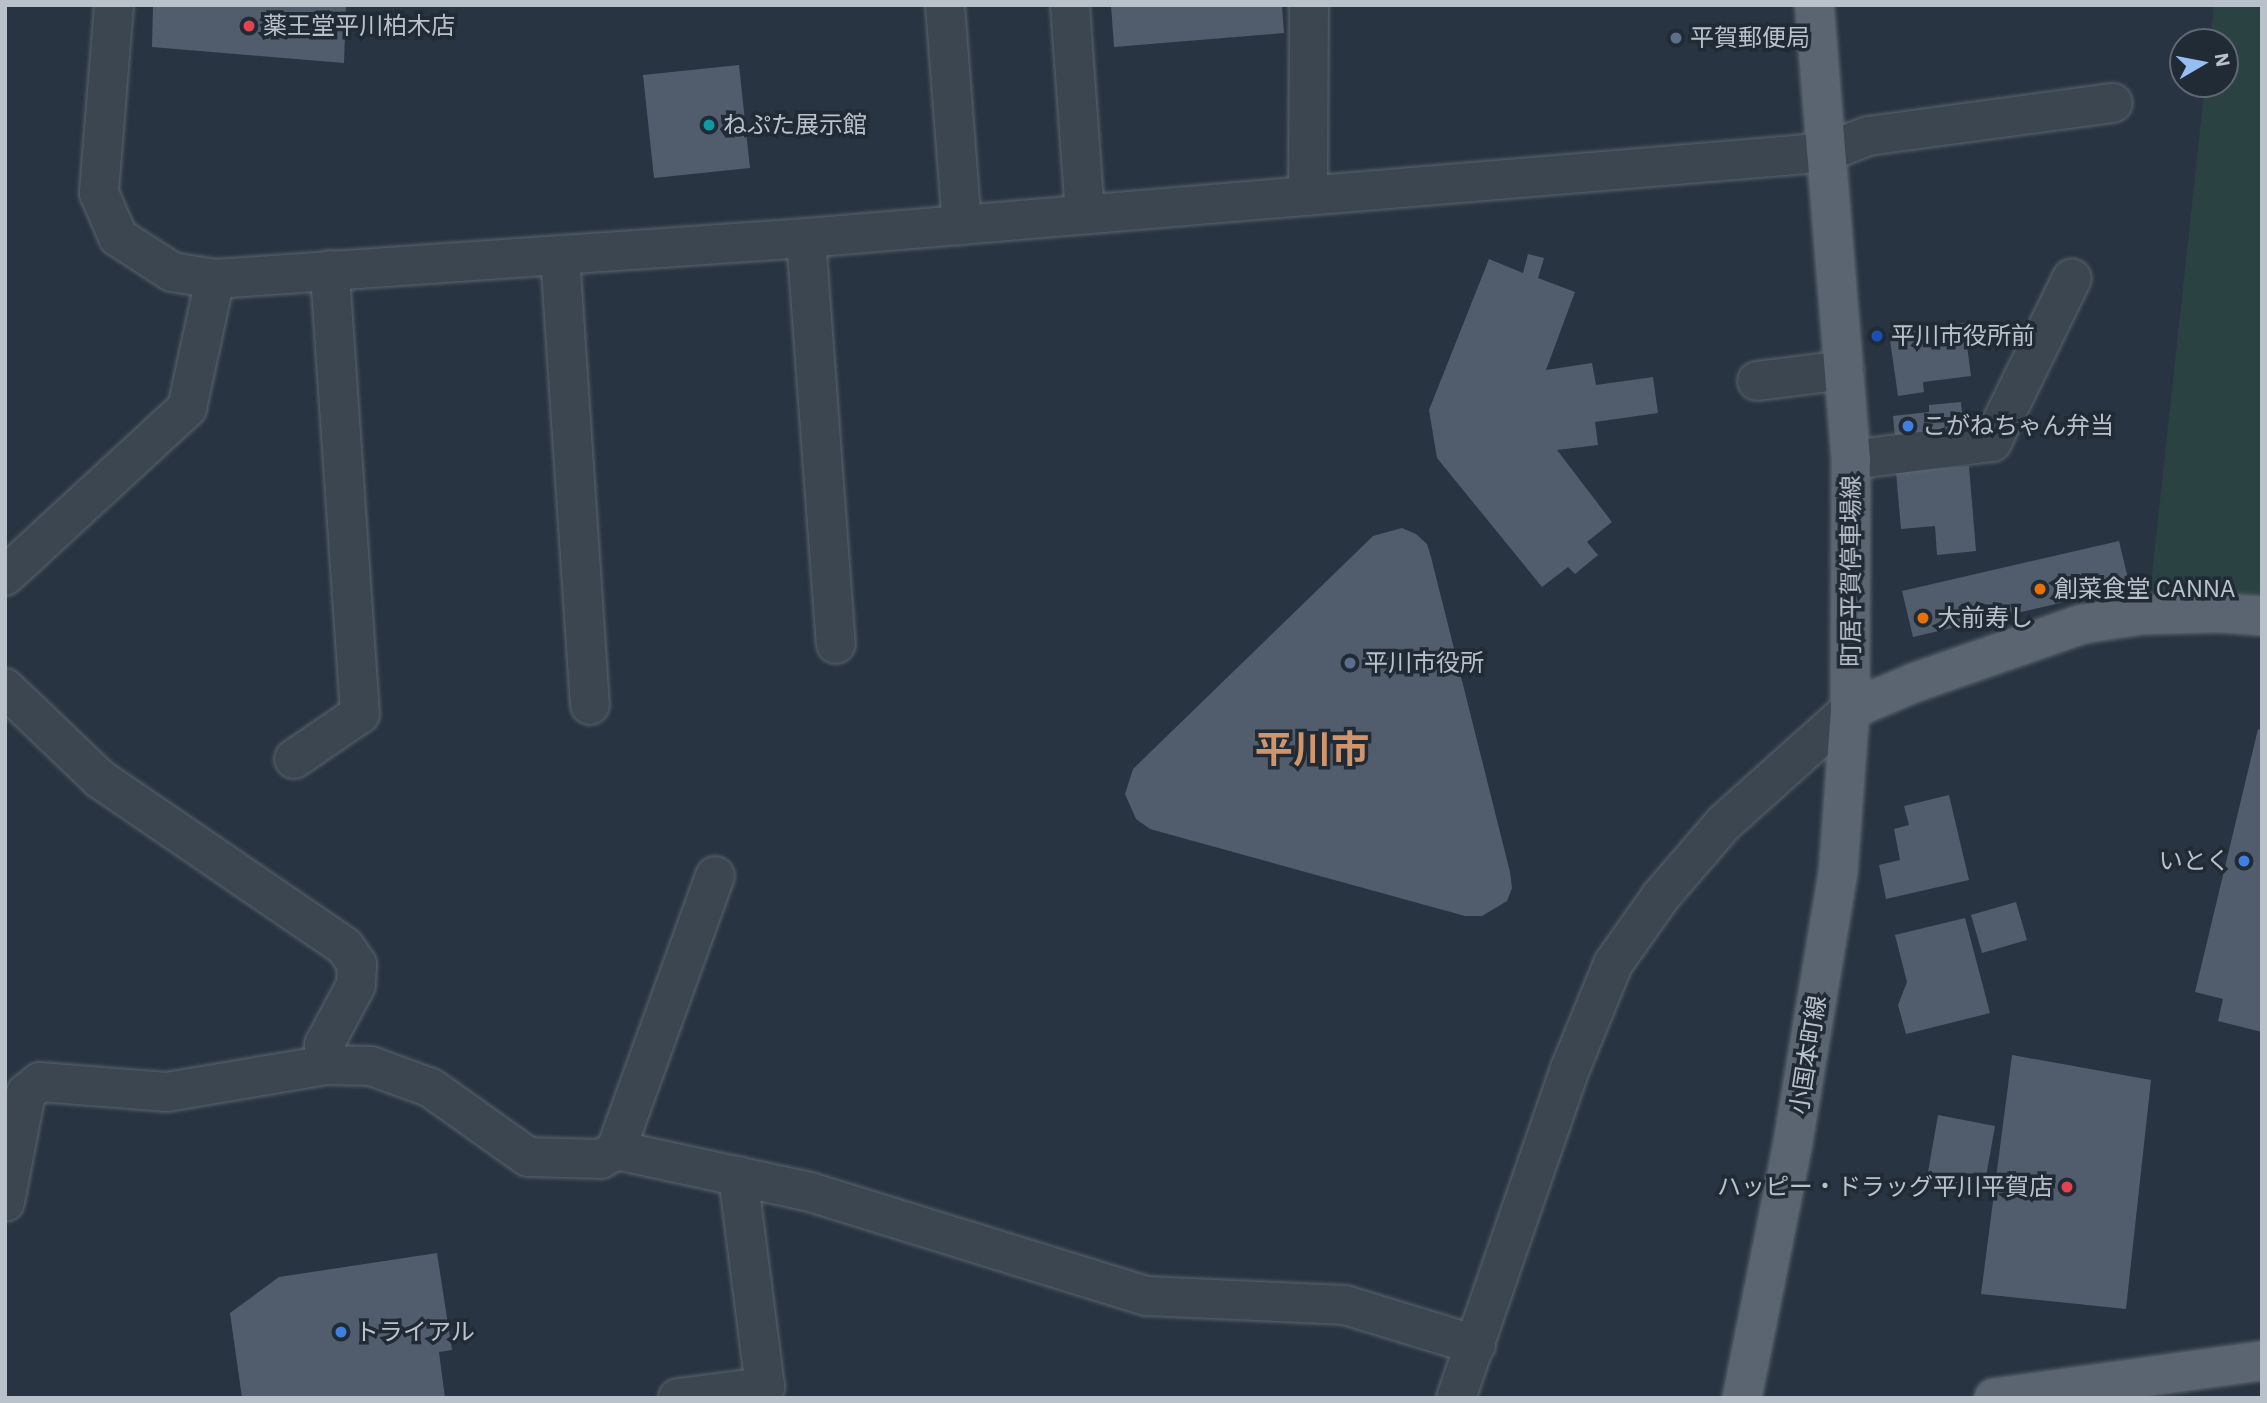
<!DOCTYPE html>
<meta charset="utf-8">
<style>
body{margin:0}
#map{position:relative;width:2267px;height:1403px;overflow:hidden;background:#283441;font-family:"IBM Plex Sans","Noto Sans JP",sans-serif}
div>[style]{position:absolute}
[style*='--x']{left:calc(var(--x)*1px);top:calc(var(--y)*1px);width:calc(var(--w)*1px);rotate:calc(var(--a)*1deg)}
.green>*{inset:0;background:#2b4243}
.building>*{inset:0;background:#515d6c}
.roads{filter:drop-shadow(0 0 2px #5a646e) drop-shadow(0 0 2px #5a646e)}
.minor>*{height:38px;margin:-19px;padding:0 19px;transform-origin:19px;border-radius:19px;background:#3c4651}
.major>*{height:38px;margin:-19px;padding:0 19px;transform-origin:19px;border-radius:19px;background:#5a6571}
.dots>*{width:19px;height:19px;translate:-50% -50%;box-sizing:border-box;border:4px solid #212b36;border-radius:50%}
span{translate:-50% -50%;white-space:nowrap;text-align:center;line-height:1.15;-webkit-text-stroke:7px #212b36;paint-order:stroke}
.poi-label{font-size:24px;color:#b9c1cb}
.left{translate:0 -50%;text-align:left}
.right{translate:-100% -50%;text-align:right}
.street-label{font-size:24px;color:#b9c1cb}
.town-label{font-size:38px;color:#d1956e;font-weight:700}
.frame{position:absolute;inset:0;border:7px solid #b9c1cb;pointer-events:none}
.north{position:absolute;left:2169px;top:28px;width:70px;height:70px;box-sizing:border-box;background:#212b36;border:2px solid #5e6772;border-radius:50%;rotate:80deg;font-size:19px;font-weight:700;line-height:28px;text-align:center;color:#b9c1cb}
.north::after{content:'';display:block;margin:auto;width:24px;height:32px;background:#96bef3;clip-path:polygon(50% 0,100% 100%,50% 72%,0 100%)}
</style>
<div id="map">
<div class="green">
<div style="clip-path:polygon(2214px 5px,2262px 5px,2262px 597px,2218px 593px,2149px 602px,2205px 84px,2225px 84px,2225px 42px,2210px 42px)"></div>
</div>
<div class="building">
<div style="clip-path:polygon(153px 5px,346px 5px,344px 63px,152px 47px)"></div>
<div style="clip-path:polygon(1111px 5px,1282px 5px,1284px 33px,1114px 47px)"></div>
<div style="clip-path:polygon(739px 65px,750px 168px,654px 178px,643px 75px)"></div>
<div style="clip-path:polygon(1528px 254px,1544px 258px,1538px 278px,1575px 292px,1546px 370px,1592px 363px,1596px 385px,1653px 377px,1658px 413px,1595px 422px,1598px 445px,1557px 450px,1612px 522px,1587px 542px,1598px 555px,1575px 574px,1568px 567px,1542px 587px,1437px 458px,1429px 410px,1489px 259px,1523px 273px)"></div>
<div style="clip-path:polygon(1964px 323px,1971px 376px,1923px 382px,1924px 392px,1898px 396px,1889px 333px)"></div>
<div style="clip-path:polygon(1961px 402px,1964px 431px,1895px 438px,1893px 416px,1929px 412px,1929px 405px)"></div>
<div style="clip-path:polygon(1969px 466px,1976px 551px,1937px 555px,1935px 526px,1901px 529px,1896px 472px)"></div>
<div style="clip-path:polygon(1402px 528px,1416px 534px,1427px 544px,1431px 557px,1510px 872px,1512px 888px,1507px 901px,1482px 916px,1465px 916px,1150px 829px,1136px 819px,1125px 794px,1133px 769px,1373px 536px)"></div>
<div style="clip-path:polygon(2119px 541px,2130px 587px,1913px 637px,1902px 591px)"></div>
<div style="clip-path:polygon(2258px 729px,2262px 730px,2262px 1032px,2218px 1021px,2223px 999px,2195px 992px)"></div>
<div style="clip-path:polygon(1949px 795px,1969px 880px,1886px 899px,1879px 865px,1900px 860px,1894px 829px,1909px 825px,1904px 806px)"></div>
<div style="clip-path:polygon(2016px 902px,2027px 940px,1982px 953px,1971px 915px)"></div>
<div style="clip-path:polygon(1965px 918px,1990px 1013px,1906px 1034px,1898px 1005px,1907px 982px,1895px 935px)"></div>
<div style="clip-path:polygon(2012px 1055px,2151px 1080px,2126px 1309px,1981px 1294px)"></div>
<div style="clip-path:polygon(1938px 1115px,1995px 1126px,1984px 1188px,1927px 1178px)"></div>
<div style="clip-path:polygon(437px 1253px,452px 1350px,439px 1352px,445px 1398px,242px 1398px,230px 1313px,279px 1277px)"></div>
</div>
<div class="roads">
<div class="minor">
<div style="--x:114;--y:5;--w:189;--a:94.6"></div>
<div style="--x:99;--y:193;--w:48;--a:66.6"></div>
<div style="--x:118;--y:237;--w:64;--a:32.9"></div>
<div style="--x:172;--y:272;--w:44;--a:9.2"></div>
<div style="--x:215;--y:279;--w:592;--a:-3.97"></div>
<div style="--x:806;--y:238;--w:980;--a:-4.8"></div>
<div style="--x:1783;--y:156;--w:44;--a:-5.2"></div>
<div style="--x:1827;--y:152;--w:44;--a:-21.3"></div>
<div style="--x:1868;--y:136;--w:247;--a:-7.7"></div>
<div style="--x:945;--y:5;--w:221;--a:85.6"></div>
<div style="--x:1070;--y:5;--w:210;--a:85.9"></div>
<div style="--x:1308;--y:195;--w:190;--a:-89.7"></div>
<div style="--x:806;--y:238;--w:407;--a:85.8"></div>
<div style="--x:560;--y:255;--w:451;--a:86.2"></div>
<div style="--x:1757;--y:381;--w:88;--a:-7.2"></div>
<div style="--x:1851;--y:460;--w:142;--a:-7.3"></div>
<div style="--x:1992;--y:442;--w:182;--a:-64"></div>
<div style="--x:5;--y:576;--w:248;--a:-42.7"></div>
<div style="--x:187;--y:408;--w:132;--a:-77.8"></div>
<div style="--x:5;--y:688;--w:132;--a:43.8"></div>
<div style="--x:100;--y:779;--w:297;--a:34.4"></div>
<div style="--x:345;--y:947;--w:21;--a:55"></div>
<div style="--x:357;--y:964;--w:21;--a:93"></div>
<div style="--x:356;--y:985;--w:68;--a:118.1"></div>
<div style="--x:324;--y:1045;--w:20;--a:81"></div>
<div style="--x:327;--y:1065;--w:44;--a:1.3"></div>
<div style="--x:371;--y:1066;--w:64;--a:20.1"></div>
<div style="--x:431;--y:1088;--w:119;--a:35.4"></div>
<div style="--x:528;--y:1157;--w:73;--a:1.6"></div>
<div style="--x:601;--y:1159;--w:17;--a:-31"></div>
<div style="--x:294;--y:759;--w:80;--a:-34.3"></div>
<div style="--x:360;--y:714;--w:445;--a:-93.9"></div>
<div style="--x:715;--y:876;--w:291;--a:109.9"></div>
<div style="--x:616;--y:1150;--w:198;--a:12.2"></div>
<div style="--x:810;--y:1192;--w:353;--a:17.2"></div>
<div style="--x:1147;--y:1296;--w:198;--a:2.6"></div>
<div style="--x:1345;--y:1305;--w:137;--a:17"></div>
<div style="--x:5;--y:1202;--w:111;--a:-79.1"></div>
<div style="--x:26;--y:1093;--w:18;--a:-38"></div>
<div style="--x:40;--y:1082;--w:127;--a:4.5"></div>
<div style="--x:167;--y:1092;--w:162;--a:-9.6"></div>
<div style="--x:678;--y:1398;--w:88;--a:-7.2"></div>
<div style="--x:765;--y:1387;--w:213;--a:-97.3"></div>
<div style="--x:1456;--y:1398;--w:348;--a:-70.9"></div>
<div style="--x:1570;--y:1069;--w:113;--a:-67.7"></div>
<div style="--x:1613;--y:964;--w:83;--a:-54.8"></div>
<div style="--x:1661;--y:896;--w:96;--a:-49.2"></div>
<div style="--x:1724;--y:823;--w:169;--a:-41.9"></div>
</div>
<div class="major">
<div style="--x:1850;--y:710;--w:72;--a:-23"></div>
<div style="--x:1916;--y:682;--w:177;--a:-19.2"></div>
<div style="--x:2083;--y:624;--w:59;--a:-8.8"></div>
<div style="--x:2141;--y:615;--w:80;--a:-1.4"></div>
<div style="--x:2221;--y:613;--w:41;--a:4.2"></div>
<div style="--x:1742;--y:1398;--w:261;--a:-78.7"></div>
<div style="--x:1793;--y:1142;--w:272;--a:-80.5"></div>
<div style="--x:1838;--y:874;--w:164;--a:-85.8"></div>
<div style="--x:1850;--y:710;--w:250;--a:-89.8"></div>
<div style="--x:1851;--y:460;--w:457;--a:-94.6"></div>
<div style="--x:1994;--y:1398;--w:271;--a:-7.9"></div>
</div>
</div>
<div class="dots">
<div style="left:249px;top:26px;background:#e0444e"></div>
<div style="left:1676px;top:38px;background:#5c6f8a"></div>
<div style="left:709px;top:125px;background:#0f9aa8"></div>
<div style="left:1877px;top:336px;background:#1a4fb4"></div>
<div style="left:1908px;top:426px;background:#3f7fe0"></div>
<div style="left:2040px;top:589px;background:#e8710a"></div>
<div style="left:1923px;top:618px;background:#e8710a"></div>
<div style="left:1350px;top:663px;background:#5c6f8a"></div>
<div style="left:2244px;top:861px;background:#3f7fe0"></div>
<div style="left:2067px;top:1187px;background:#e0444e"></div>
<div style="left:341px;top:1332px;background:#3f7fe0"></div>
</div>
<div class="poi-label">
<span class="left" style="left:263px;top:26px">薬王堂平川柏木店</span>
<span class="left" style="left:1690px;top:38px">平賀郵便局</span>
<span class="left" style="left:723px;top:125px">ねぷた展示館</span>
<span class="left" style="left:1891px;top:336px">平川市役所前</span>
<span class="left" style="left:1922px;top:426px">こがねちゃん弁当</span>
<span class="left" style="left:2054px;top:589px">創菜食堂 CANNA</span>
<span class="left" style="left:1937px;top:618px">大前寿し</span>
<span class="left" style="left:1364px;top:663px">平川市役所</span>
<span class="right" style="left:2230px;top:861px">いとく</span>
<span class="right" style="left:2053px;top:1187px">ハッピー・ドラッグ平川平賀店</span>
<span class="left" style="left:355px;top:1332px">トライアル</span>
</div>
<div class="street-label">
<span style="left:1851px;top:571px;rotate:-90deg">町居平賀停車場線</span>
<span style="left:1808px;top:1055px;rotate:-81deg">小国本町線</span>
</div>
<div class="town-label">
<span style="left:1312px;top:749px">平川市</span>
</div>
<div class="frame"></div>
<div class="north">N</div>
</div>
